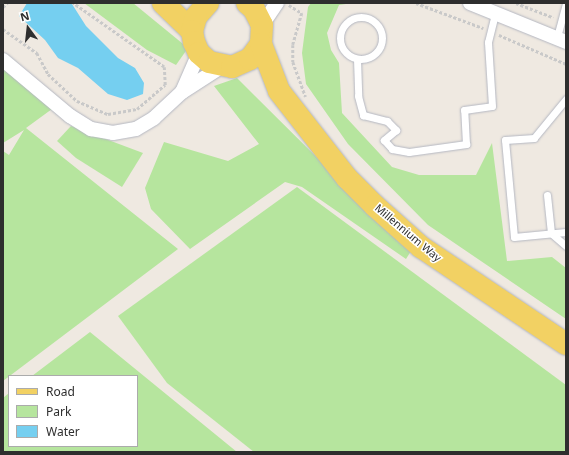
<!DOCTYPE html>
<style>
body{margin:0}
#map{position:relative;width:569px;height:455px;overflow:hidden;background:#efe9e1;font-family:"Noto Sans",sans-serif}
div>[style]{position:absolute}
[style*='--x']{left:calc(var(--x)*1px);top:calc(var(--y)*1px);width:calc(var(--w)*1px);rotate:calc(var(--a)*1deg)}
.green>*{inset:0;background:#b6e59e}
.water>*{inset:0;background:#75cff0}
.path>*{height:2.5px;margin-top:-1.25px;transform-origin:0;background:repeating-linear-gradient(90deg,#c9c9c9 0 3px,transparent 0 5px)}
.roads{filter:drop-shadow(0 0 1px #b4b7c1) drop-shadow(0 0 1px #b4b7c1)}
.lane>*{height:7px;margin:-3.5px;padding:0 3.5px;transform-origin:3.5px;border-radius:3.5px;background:#fff}
.lane>.ring{margin:-3.5px;padding:0;box-sizing:content-box;background:none;border:7px solid #fff;border-radius:50%}
.street>*{height:14px;margin:-7px;padding:0 7px;transform-origin:7px;border-radius:7px;background:#fff}
.primary>*{height:22px;margin:-11px;padding:0 11px;transform-origin:11px;border-radius:11px;background:#f2d163}
span{translate:-50% -50%;white-space:nowrap;text-align:center;line-height:1.15;-webkit-text-stroke:3px #fff;paint-order:stroke}
.street-label{font-size:11px;color:#2e2e2e}
.frame{position:absolute;inset:0;border:4px solid #2e2e2e;pointer-events:none}
.legend{position:absolute;left:8px;top:375px;width:130px;height:72px;box-sizing:border-box;background:#fff;border:1px solid #ababab;margin:0;padding:5px 7px;list-style:none;font-size:12px;color:#2e2e2e}
.legend li{display:flex;align-items:center;gap:8px;height:20px}
.legend b{width:20px;border:1px solid #ababab}
.north{position:absolute;left:8px;top:8px;width:40px;height:40px;-webkit-text-stroke:3px #fff;paint-order:stroke;rotate:345deg;font-size:11px;font-weight:700;line-height:16px;text-align:center;color:#2e2e2e}
.north::after{content:'';display:block;margin:auto;width:14px;height:18px;background:#2e2e2e;clip-path:polygon(50% 0,100% 100%,50% 72%,0 100%)}
</style>
<div id="map">
<div class="green">
<div style="clip-path:polygon(84px 3px,133px 3px,188px 48px,176px 65px,147px 50px)"></div>
<div style="clip-path:polygon(311px 3px,353px 3px,339px 5px,327px 33px,331px 50px,339px 63px,342px 113px,392px 167px,419px 175px,476px 175px,492px 143px,507px 261px,552px 257px,566px 268px,566px 319px,428px 225px,348px 144px,306px 84px,302px 53px,308px 7px)"></div>
<div style="clip-path:polygon(3px 68px,52px 109px,26px 128px,178px 249px,3px 381px,3px 151px,9px 155px,24px 130px,3px 143px)"></div>
<div style="clip-path:polygon(237px 78px,411px 251px,406px 259px,302px 187px,285px 182px,190px 249px,151px 209px,145px 188px,164px 142px,228px 161px,259px 144px,214px 86px)"></div>
<div style="clip-path:polygon(71px 126px,143px 153px,122px 187px,76px 158px,57px 141px)"></div>
<div style="clip-path:polygon(297px 187px,566px 385px,566px 452px,254px 452px,167px 383px,118px 316px)"></div>
<div style="clip-path:polygon(90px 332px,237px 452px,3px 452px,3px 398px,9px 393px,9px 446px,137px 446px,137px 376px,32px 376px)"></div>
</div>
<div class="water">
<div style="clip-path:polygon(27px 3px,72px 4px,86px 26px,118px 58px,135px 68px,144px 83px,143px 94px,127px 100px,108px 94px,78px 68px,58px 58px,45px 40px,19px 16px)"></div>
</div>
<div class="path">
<div style="--x:416;--y:3;--w:72;--a:20.5"></div>
<div style="--x:516;--y:3;--w:40;--a:21"></div>
<div style="--x:289;--y:5;--w:15;--a:32"></div>
<div style="--x:302;--y:13;--w:33;--a:106"></div>
<div style="--x:293;--y:45;--w:17;--a:90"></div>
<div style="--x:293;--y:62;--w:37;--a:70"></div>
<div style="--x:3;--y:7;--w:6;--a:-45"></div>
<div style="--x:3;--y:29;--w:42;--a:35.2"></div>
<div style="--x:37;--y:53;--w:24;--a:62"></div>
<div style="--x:48;--y:74;--w:40;--a:43"></div>
<div style="--x:77;--y:101;--w:34;--a:23"></div>
<div style="--x:108;--y:114;--w:29;--a:-10"></div>
<div style="--x:137;--y:109;--w:37;--a:-41"></div>
<div style="--x:165;--y:85;--w:18;--a:-93"></div>
<div style="--x:164;--y:67;--w:111;--a:-144.9"></div>
<div style="--x:499;--y:35;--w:73;--a:23.4"></div>
</div>
<div class="roads">
<div class="lane">
<div class="ring" style="left:340px;top:17px;width:35px;height:35px"></div>
<div style="--x:557;--y:37;--w:35;--a:-75"></div>
<div style="--x:357;--y:59;--w:37;--a:88"></div>
<div style="--x:358;--y:96;--w:20;--a:75"></div>
<div style="--x:363;--y:115;--w:25;--a:14"></div>
<div style="--x:387;--y:121;--w:13;--a:45"></div>
<div style="--x:396;--y:130;--w:16;--a:140"></div>
<div style="--x:384;--y:140;--w:12;--a:48"></div>
<div style="--x:392;--y:149;--w:17;--a:10"></div>
<div style="--x:409;--y:152;--w:58;--a:-8"></div>
<div style="--x:466;--y:144;--w:34;--a:-93"></div>
<div style="--x:464;--y:110;--w:28;--a:-8"></div>
<div style="--x:492;--y:106;--w:64;--a:-93.6"></div>
<div style="--x:488;--y:42;--w:30;--a:-76"></div>
<div style="--x:566;--y:99;--w:50;--a:129.4"></div>
<div style="--x:534;--y:138;--w:29;--a:176"></div>
<div style="--x:505;--y:140;--w:97;--a:84.7"></div>
<div style="--x:514;--y:237;--w:52;--a:-5.5"></div>
<div style="--x:547;--y:195;--w:38;--a:84"></div>
<div style="--x:551;--y:233;--w:20;--a:41"></div>
</div>
<div class="street">
<div style="--x:470;--y:3;--w:104;--a:22.1"></div>
<div style="--x:262;--y:25;--w:27;--a:-56"></div>
<div style="--x:3;--y:60;--w:87;--a:39.9"></div>
<div style="--x:70;--y:116;--w:25;--a:32"></div>
<div style="--x:91;--y:129;--w:22;--a:10"></div>
<div style="--x:113;--y:133;--w:23;--a:-10"></div>
<div style="--x:136;--y:129;--w:21;--a:-31"></div>
<div style="--x:154;--y:118;--w:38;--a:-43"></div>
<div style="--x:182;--y:92;--w:46;--a:-32.7"></div>
<div style="--x:182;--y:92;--w:43;--a:-66.4"></div>
</div>
<div class="primary">
<div style="--x:163;--y:3;--w:40;--a:44"></div>
<div style="--x:208;--y:3;--w:18;--a:131"></div>
<div style="--x:196;--y:17;--w:15;--a:106"></div>
<div style="--x:192;--y:31;--w:11;--a:80"></div>
<div style="--x:194;--y:42;--w:12;--a:66"></div>
<div style="--x:199;--y:53;--w:13;--a:42"></div>
<div style="--x:209;--y:62;--w:24;--a:12"></div>
<div style="--x:232;--y:67;--w:20;--a:-24"></div>
<div style="--x:250;--y:59;--w:19;--a:-54"></div>
<div style="--x:261;--y:44;--w:19;--a:-87"></div>
<div style="--x:262;--y:25;--w:18;--a:-117"></div>
<div style="--x:254;--y:9;--w:9;--a:-139"></div>
<div style="--x:261;--y:44;--w:50;--a:69"></div>
<div style="--x:279;--y:91;--w:110;--a:52"></div>
<div style="--x:347;--y:178;--w:40;--a:45"></div>
<div style="--x:375;--y:206;--w:62;--a:41.7"></div>
<div style="--x:421;--y:247;--w:174;--a:33.8"></div>
</div>
</div>
<div class="street-label">
<span style="left:408px;top:233px;rotate:40deg">Millennium Way</span>
</div>
<div class="frame"></div>
<ul class="legend">
<li><b style="height:5px;background:#f2d163"></b>Road</li>
<li><b style="height:11px;background:#b6e59e"></b>Park</li>
<li><b style="height:11px;background:#75cff0"></b>Water</li>
</ul>
<div class="north">N</div>
</div>
